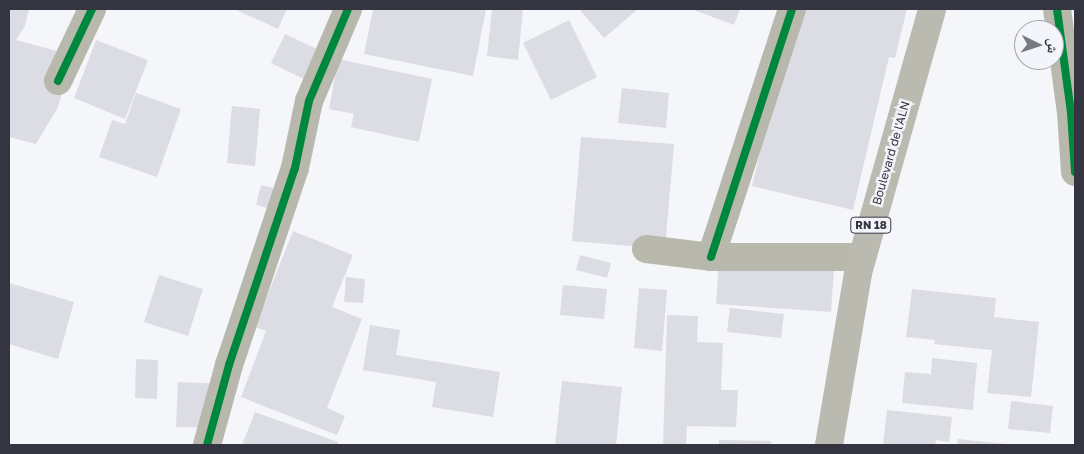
<!DOCTYPE html>
<meta charset="utf-8">
<style>
body{margin:0}
#map{position:relative;width:1084px;height:454px;overflow:hidden;background:#f5f6fa;font-family:"Golos Text","Noto Naskh Arabic",sans-serif}
div>[style]{position:absolute}
[style*='--x']{left:calc(var(--x)*1px);top:calc(var(--y)*1px);width:calc(var(--w)*1px);rotate:calc(var(--a)*1deg)}
.building>*{inset:0;background:#dcdde4}
.minor>*{height:28px;margin:-14px;padding:0 14px;transform-origin:14px;border-radius:14px;background:#b8b8ad}
.major>*{height:28px;margin:-14px;padding:0 14px;transform-origin:14px;border-radius:14px;background:#babab0}
.cycleway>*{height:8px;margin:-4px;padding:0 4px;transform-origin:4px;border-radius:4px;background:#00873e}
span{translate:-50% -50%;white-space:nowrap;text-align:center;line-height:1.15;-webkit-text-stroke:5px #f4f5fb;paint-order:stroke}
.shield-label span{padding:1px 4px;background:#f4f5fb;border:1px solid;border-radius:4px;-webkit-text-stroke-width:0}
.shield-label{font-size:11px;color:#343540;font-weight:700}
.street-label{font-size:12px;color:#343540}
.frame{position:absolute;inset:0;border:10px solid #343540;pointer-events:none}
.north{position:absolute;left:1014px;top:20px;width:50px;height:50px;box-sizing:border-box;background:#f4f5fb;border:1px solid #a7a8b0;border-radius:50%;rotate:94deg;font-size:14px;font-weight:700;line-height:20px;text-align:center;color:#343540}
.north::after{content:'';display:block;margin:auto;width:18px;height:22px;background:#787981;clip-path:polygon(50% 0,100% 100%,50% 72%,0 100%)}
</style>
<div id="map">
<div class="building">
<div style="clip-path:polygon(9px 9px,29px 9px,25px 26px,16px 40px,72px 55px,58px 107px,36px 144px,9px 137px)"></div>
<div style="clip-path:polygon(234px 9px,287px 9px,278px 29px)"></div>
<div style="clip-path:polygon(373px 9px,486px 9px,473px 76px,364px 54px)"></div>
<div style="clip-path:polygon(492px 9px,523px 9px,518px 60px,487px 56px)"></div>
<div style="clip-path:polygon(579px 9px,638px 9px,604px 38px)"></div>
<div style="clip-path:polygon(691px 9px,740px 9px,734px 25px)"></div>
<div style="clip-path:polygon(794px 9px,907px 9px,895px 58px,889px 57px,853px 210px,752px 186px)"></div>
<div style="clip-path:polygon(569px 20px,597px 77px,551px 100px,523px 43px)"></div>
<div style="clip-path:polygon(285px 34px,338px 59px,432px 79px,419px 142px,351px 127px,354px 114px,329px 109px,338px 60px,324px 89px,271px 63px)"></div>
<div style="clip-path:polygon(96px 40px,148px 60px,125px 119px,74px 98px)"></div>
<div style="clip-path:polygon(622px 88px,669px 93px,666px 128px,618px 123px)"></div>
<div style="clip-path:polygon(136px 93px,181px 109px,157px 177px,99px 157px,112px 120px,125px 124px)"></div>
<div style="clip-path:polygon(232px 106px,260px 109px,255px 166px,227px 163px)"></div>
<div style="clip-path:polygon(581px 137px,674px 144px,665px 249px,572px 241px)"></div>
<div style="clip-path:polygon(261px 185px,297px 194px,291px 214px,256px 205px)"></div>
<div style="clip-path:polygon(293px 231px,353px 255px,332px 307px,362px 319px,327px 408px,345px 416px,337px 435px,241px 397px,266px 331px,255px 327px)"></div>
<div style="clip-path:polygon(580px 255px,611px 263px,607px 278px,576px 270px)"></div>
<div style="clip-path:polygon(719px 261px,834px 269px,831px 312px,716px 304px)"></div>
<div style="clip-path:polygon(159px 275px,203px 289px,188px 336px,144px 322px)"></div>
<div style="clip-path:polygon(346px 277px,365px 279px,363px 303px,344px 302px)"></div>
<div style="clip-path:polygon(9px 283px,74px 302px,58px 359px,9px 344px)"></div>
<div style="clip-path:polygon(563px 285px,607px 289px,604px 319px,560px 315px)"></div>
<div style="clip-path:polygon(639px 288px,667px 290px,662px 351px,634px 348px)"></div>
<div style="clip-path:polygon(912px 289px,996px 298px,994px 317px,1039px 322px,1031px 397px,987px 393px,992px 350px,934px 344px,935px 340px,906px 337px)"></div>
<div style="clip-path:polygon(730px 308px,784px 314px,781px 338px,727px 332px)"></div>
<div style="clip-path:polygon(667px 315px,698px 316px,697px 342px,723px 343px,721px 390px,738px 390px,736px 427px,687px 426px,686px 445px,663px 445px)"></div>
<div style="clip-path:polygon(370px 325px,400px 330px,396px 355px,500px 372px,493px 417px,432px 407px,436px 382px,363px 370px)"></div>
<div style="clip-path:polygon(932px 358px,977px 363px,973px 410px,902px 403px,905px 372px,931px 374px)"></div>
<div style="clip-path:polygon(136px 359px,158px 360px,157px 399px,135px 398px)"></div>
<div style="clip-path:polygon(562px 381px,622px 387px,616px 445px,555px 445px)"></div>
<div style="clip-path:polygon(178px 382px,225px 384px,223px 428px,176px 427px)"></div>
<div style="clip-path:polygon(1011px 401px,1053px 406px,1050px 433px,1008px 429px)"></div>
<div style="clip-path:polygon(887px 410px,952px 417px,949px 442px,936px 440px,935px 445px,883px 445px)"></div>
<div style="clip-path:polygon(255px 412px,338px 442px,337px 445px,242px 445px)"></div>
<div style="clip-path:polygon(958px 439px,1006px 444px,1006px 445px,957px 445px)"></div>
<div style="clip-path:polygon(719px 440px,771px 441px,771px 445px,719px 445px)"></div>
</div>
<div class="minor">
<div style="--x:1057;--y:9;--w:105;--a:82.3"></div>
<div style="--x:1071;--y:113;--w:59;--a:86.1"></div>
<div style="--x:58;--y:81;--w:80;--a:-64.7"></div>
<div style="--x:646;--y:249;--w:65;--a:7"></div>
<div style="--x:711;--y:257;--w:151;--a:0"></div>
<div style="--x:711;--y:257;--w:261;--a:-71.9"></div>
<div style="--x:207;--y:445;--w:83;--a:-74.6"></div>
<div style="--x:229;--y:365;--w:208;--a:-71.5"></div>
<div style="--x:295;--y:168;--w:68;--a:-78.2"></div>
<div style="--x:309;--y:101;--w:100;--a:-67"></div>
</div>
<div class="major">
<div style="--x:829;--y:445;--w:174;--a:-80.4"></div>
<div style="--x:858;--y:273;--w:274;--a:-74.3"></div>
</div>
<div class="cycleway">
<div style="--x:1057;--y:9;--w:105;--a:82.3"></div>
<div style="--x:1071;--y:113;--w:59;--a:86.1"></div>
<div style="--x:58;--y:81;--w:80;--a:-64.7"></div>
<div style="--x:711;--y:257;--w:261;--a:-71.9"></div>
<div style="--x:207;--y:445;--w:83;--a:-74.6"></div>
<div style="--x:229;--y:365;--w:208;--a:-71.5"></div>
<div style="--x:295;--y:168;--w:68;--a:-78.2"></div>
<div style="--x:309;--y:101;--w:100;--a:-67"></div>
</div>
<div class="shield-label">
<span style="left:871px;top:225px">RN 18</span>
</div>
<div class="street-label">
<span style="left:891px;top:153px;rotate:-74deg">Boulevard de l'ALN</span>
</div>
<div class="frame"></div>
<div class="north">ش</div>
</div>
